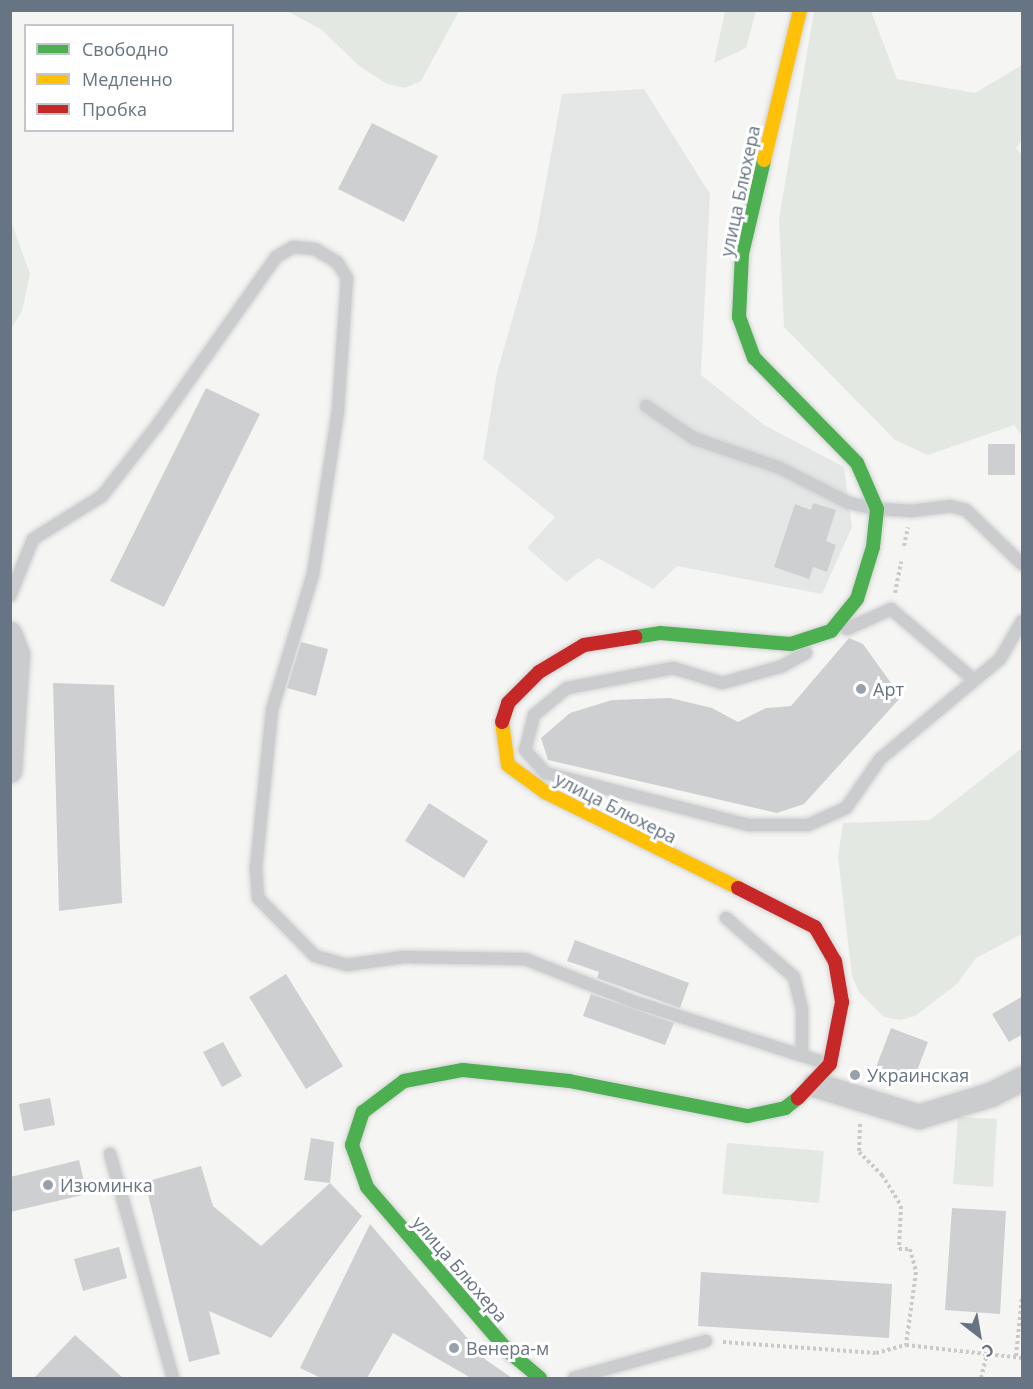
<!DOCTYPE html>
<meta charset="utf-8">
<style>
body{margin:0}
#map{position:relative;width:1033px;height:1389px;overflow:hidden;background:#f5f5f4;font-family:"Open Sans",sans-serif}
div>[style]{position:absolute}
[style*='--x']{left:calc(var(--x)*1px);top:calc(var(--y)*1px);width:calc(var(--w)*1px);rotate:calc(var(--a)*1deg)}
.built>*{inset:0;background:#e5e7e6}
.green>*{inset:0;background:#e4e8e2}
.building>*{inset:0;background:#cecfd0}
.path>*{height:4px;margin-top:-2px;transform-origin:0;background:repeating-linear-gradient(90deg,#c9caca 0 3px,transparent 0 6px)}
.roads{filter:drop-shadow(0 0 2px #d1d1d2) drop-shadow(0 0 2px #d1d1d2)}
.lane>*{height:12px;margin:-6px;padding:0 6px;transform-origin:6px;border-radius:6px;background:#cacccd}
.street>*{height:24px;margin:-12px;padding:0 12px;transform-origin:12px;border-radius:12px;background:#cacccd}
.fast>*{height:14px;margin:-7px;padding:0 7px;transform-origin:7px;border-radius:7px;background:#4caf50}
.slow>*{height:14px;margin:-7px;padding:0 7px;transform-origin:7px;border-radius:7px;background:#ffc107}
.jam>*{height:14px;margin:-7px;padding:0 7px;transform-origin:7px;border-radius:7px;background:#c62828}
.dots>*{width:16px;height:16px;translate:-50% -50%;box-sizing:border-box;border:3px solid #fff;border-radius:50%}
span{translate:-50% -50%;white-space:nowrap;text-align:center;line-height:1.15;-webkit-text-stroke:6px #fff;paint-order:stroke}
.street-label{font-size:18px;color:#667483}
.poi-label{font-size:18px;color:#667483}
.left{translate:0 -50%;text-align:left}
.frame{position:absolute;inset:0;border:12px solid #667483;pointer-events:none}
.legend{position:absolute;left:24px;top:24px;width:210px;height:108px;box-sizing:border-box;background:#fff;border:2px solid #c2c7cd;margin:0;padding:8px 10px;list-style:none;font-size:18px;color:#667483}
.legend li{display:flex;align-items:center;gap:12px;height:30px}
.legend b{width:30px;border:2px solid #c2c7cd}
.north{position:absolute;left:949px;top:1305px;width:60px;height:60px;-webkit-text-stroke:4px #fff;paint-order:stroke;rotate:149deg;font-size:16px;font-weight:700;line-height:24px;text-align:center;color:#667483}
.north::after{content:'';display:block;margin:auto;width:21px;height:27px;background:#667483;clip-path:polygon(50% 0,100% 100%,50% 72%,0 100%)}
</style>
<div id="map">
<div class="built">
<div style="clip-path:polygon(644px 89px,710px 194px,701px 375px,764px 425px,844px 467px,852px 527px,822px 594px,677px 566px,653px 589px,598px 558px,566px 582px,527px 548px,555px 517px,483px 459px,497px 373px,536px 236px,562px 94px)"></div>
</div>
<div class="green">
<div style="clip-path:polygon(287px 11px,459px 11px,421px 81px,405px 88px,387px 84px,359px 66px,322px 30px)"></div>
<div style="clip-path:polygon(725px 11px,756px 11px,746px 48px,714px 63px)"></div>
<div style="clip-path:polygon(814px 11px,871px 11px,897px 79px,975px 93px,1022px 65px,1022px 140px,1016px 148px,1022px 155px,1022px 436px,1014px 425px,928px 455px,895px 440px,784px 327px,779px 219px)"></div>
<div style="clip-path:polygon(11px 221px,30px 274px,22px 311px,11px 329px)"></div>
<div style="clip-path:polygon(1022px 748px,1022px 934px,976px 958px,957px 984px,915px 1016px,900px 1020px,884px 1017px,859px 992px,852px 976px,838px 857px,843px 823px,930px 820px)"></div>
<div style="clip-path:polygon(958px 1117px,997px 1119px,993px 1187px,953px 1184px)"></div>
<div style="clip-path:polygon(727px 1143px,824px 1151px,819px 1203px,722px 1194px)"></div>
</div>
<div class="building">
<div style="clip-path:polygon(372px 123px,438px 156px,404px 222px,338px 189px)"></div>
<div style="clip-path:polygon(206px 388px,260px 414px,164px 607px,110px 581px)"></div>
<div style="clip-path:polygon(988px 444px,1015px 444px,1015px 475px,988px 475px)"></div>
<div style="clip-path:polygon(813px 503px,836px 510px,826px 541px,836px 545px,827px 572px,813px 567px,809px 579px,774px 567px,795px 504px,811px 510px)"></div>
<div style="clip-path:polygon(849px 638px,863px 644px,901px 697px,804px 804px,777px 813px,548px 760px,541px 738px,570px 713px,612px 700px,670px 698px,712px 708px,738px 722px,766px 708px,791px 706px)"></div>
<div style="clip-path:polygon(301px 642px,328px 649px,316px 696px,287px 688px)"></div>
<div style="clip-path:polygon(53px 683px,114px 685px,122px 903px,59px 911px)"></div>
<div style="clip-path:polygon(429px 803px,488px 841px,464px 878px,405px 841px)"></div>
<div style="clip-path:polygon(575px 940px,689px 983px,680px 1008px,597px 978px,599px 972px,567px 961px)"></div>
<div style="clip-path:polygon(286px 974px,343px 1066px,306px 1089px,249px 997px)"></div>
<div style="clip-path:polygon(591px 994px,674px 1023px,665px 1045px,583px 1016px)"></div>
<div style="clip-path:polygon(1023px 996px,1023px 1034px,1009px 1042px,992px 1014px)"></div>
<div style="clip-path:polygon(891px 1028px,928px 1042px,912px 1084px,875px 1070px)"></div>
<div style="clip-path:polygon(223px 1042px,242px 1076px,222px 1087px,203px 1052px)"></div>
<div style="clip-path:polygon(50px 1098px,55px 1125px,24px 1131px,19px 1104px)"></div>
<div style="clip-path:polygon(311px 1138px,334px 1142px,330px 1183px,304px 1180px)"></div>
<div style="clip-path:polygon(79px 1160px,87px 1194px,10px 1212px,10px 1177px)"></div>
<div style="clip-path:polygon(201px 1166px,213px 1206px,261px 1246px,330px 1183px,362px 1216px,271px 1338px,209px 1311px,220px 1354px,189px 1362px,145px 1182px)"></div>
<div style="clip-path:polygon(952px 1208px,1006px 1211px,1000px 1314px,945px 1310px)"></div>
<div style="clip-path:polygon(370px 1224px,486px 1360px,512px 1378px,471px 1378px,393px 1333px,367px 1378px,321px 1378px,300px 1368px)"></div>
<div style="clip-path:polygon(119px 1247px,127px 1278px,83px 1291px,74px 1259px)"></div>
<div style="clip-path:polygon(701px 1272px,892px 1284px,889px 1338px,698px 1326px)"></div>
<div style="clip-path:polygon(75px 1335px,123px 1378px,34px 1378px)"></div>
</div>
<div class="path">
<div style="--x:904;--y:546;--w:19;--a:-78"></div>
<div style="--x:895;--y:593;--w:32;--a:-79"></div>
<div style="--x:860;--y:1124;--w:28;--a:92"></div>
<div style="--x:859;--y:1152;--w:33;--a:45"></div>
<div style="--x:882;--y:1175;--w:36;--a:58"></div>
<div style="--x:901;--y:1206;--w:43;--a:92.7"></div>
<div style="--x:899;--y:1249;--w:11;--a:0"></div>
<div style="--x:910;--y:1249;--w:24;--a:75"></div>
<div style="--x:916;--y:1272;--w:74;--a:97.8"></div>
<div style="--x:723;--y:1342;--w:153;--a:4.1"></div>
<div style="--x:876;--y:1353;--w:31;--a:-15"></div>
<div style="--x:906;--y:1345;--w:117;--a:6.4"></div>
<div style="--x:1016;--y:1356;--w:60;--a:-84.3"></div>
<div style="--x:981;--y:1378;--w:25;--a:-76"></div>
</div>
<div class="roads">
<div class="lane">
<div style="--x:646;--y:406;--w:57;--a:34.2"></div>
<div style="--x:693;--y:438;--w:92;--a:19"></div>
<div style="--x:780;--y:468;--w:77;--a:26.9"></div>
<div style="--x:849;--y:503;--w:29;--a:12"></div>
<div style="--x:877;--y:509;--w:34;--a:3"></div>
<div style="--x:911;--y:511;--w:39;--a:-7"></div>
<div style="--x:950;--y:506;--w:16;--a:14"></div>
<div style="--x:966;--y:510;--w:78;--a:44"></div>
<div style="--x:10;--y:596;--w:61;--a:-68"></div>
<div style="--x:33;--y:539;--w:81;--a:-31.9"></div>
<div style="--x:102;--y:496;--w:93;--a:-52"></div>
<div style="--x:159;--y:423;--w:203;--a:-54.8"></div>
<div style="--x:276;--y:257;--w:20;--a:-30"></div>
<div style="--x:293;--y:247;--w:22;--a:5"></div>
<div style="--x:315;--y:249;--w:26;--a:31"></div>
<div style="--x:337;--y:262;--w:19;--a:58"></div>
<div style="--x:347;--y:278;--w:133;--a:93.9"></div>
<div style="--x:338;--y:411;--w:165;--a:98.7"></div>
<div style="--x:313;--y:574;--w:142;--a:106.8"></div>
<div style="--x:272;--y:710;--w:159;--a:95.8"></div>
<div style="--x:256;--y:868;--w:30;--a:86"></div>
<div style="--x:258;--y:898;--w:81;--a:45.5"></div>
<div style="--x:315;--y:956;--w:33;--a:16"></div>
<div style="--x:347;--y:965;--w:57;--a:-8.1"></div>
<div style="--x:403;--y:957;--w:122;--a:0.9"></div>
<div style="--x:525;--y:959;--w:118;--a:21.4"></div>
<div style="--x:635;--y:1002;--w:203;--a:17.8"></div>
<div style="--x:847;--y:629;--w:48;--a:-24.4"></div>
<div style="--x:891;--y:609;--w:109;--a:40.5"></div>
<div style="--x:806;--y:653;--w:26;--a:151"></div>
<div style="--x:783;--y:666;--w:63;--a:164.4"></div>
<div style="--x:722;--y:683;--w:51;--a:-163"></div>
<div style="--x:673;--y:668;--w:108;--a:169.3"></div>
<div style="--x:567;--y:688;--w:43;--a:140.7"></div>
<div style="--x:534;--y:715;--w:36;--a:104"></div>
<div style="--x:525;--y:750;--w:31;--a:48"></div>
<div style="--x:546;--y:773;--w:209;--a:14.4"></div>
<div style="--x:748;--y:825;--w:60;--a:0"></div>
<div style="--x:808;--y:825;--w:42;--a:-24.1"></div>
<div style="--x:846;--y:808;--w:60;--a:-55.2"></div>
<div style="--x:880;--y:759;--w:156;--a:-39.8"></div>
<div style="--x:1000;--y:659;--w:44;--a:-59.9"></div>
<div style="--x:726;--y:918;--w:90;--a:40.9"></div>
<div style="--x:794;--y:977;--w:33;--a:76"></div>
<div style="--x:802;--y:1009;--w:46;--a:90"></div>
<div style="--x:110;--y:1154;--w:233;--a:74.3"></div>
<div style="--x:574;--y:1378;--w:137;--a:-15.7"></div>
</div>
<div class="street">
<div style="--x:10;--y:634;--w:22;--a:69"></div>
<div style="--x:18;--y:655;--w:116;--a:93.9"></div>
<div style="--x:815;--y:1085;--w:109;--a:17.1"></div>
<div style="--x:919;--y:1117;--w:75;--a:-17"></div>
<div style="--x:991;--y:1095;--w:35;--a:-27"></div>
</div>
<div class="fast">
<div style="--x:635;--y:637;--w:25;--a:-9"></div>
<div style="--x:660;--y:633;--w:131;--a:4.8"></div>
<div style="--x:791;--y:644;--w:42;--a:-18"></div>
<div style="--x:831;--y:631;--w:41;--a:-50.9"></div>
<div style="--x:857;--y:599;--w:54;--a:-72.9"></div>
<div style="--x:873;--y:547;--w:38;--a:-84"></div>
<div style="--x:877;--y:509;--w:50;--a:-113.5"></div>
<div style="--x:857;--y:463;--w:147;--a:-134.4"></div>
<div style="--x:754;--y:358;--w:44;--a:-110.1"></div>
<div style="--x:739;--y:317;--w:63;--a:-87.3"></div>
<div style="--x:742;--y:254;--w:97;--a:-76.8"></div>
<div style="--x:540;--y:1378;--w:42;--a:-139.8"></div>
<div style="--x:508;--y:1351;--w:216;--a:-130.7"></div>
<div style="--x:367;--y:1187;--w:45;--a:-109.7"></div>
<div style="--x:352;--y:1145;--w:35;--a:-72"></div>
<div style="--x:363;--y:1112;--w:51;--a:-37.1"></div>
<div style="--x:404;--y:1081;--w:60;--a:-10.6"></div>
<div style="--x:463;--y:1070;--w:107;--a:5.9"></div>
<div style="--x:569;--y:1081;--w:182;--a:11.1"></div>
<div style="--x:748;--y:1116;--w:38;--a:-12"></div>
<div style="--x:785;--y:1108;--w:16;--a:-38"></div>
</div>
<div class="slow">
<div style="--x:764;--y:160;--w:154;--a:-76.5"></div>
<div style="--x:502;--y:722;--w:43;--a:82.1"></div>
<div style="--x:508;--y:765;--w:46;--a:36.1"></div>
<div style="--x:545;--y:792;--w:216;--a:26.4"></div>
</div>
<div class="jam">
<div style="--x:502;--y:722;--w:20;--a:-72"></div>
<div style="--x:508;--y:703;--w:44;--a:-45"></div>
<div style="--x:539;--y:672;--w:52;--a:-31"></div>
<div style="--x:584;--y:645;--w:52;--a:-8.9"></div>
<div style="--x:738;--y:888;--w:86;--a:26.9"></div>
<div style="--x:815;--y:927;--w:39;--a:60"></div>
<div style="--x:835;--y:961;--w:42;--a:80.3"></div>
<div style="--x:842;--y:1002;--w:63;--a:101"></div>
<div style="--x:830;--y:1064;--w:47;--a:133.3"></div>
</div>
</div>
<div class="dots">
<div style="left:861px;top:689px;background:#98a1ab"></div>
<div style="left:855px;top:1075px;background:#98a1ab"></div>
<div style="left:48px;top:1185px;background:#98a1ab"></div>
<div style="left:454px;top:1348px;background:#98a1ab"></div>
</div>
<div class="street-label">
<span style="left:740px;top:191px;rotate:-78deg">улица Блюхера</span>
<span style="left:616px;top:808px;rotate:27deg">улица Блюхера</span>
<span style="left:460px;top:1269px;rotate:49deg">улица Блюхера</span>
</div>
<div class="poi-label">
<span class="left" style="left:873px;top:689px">Арт</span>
<span class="left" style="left:867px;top:1075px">Украинская</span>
<span class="left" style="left:60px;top:1185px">Изюминка</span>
<span class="left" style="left:466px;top:1348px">Венера-м</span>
</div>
<div class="frame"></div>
<ul class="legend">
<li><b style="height:8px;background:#4caf50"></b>Свободно</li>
<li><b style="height:8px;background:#ffc107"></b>Медленно</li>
<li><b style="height:8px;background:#c62828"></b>Пробка</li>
</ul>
<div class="north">С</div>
</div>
